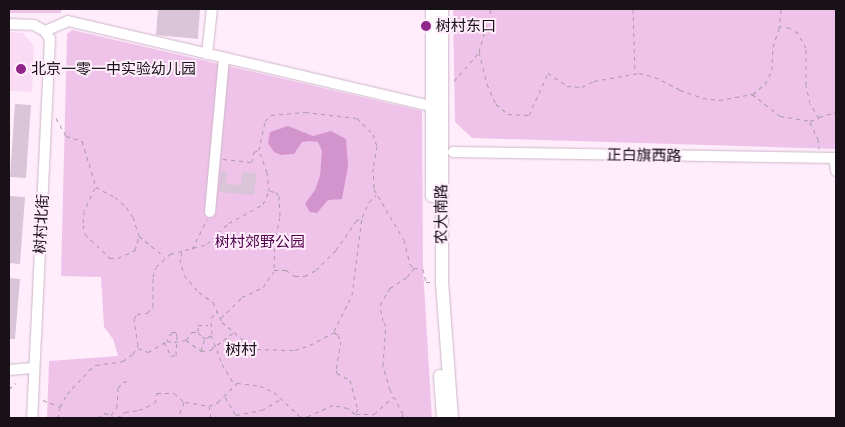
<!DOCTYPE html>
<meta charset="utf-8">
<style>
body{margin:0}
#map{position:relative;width:845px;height:427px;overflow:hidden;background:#ffedfc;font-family:"Archivo Narrow","Noto Sans SC",sans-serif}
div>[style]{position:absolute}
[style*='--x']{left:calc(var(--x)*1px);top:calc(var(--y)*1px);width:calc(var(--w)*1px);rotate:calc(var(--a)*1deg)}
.built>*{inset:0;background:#f9dcf4}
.green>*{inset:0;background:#efc3e9}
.water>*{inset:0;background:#d393cc}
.building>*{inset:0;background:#dac4d7}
.path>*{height:1px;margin-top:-0.5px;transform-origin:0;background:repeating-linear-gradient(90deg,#aa9ca8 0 4px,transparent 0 8px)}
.roads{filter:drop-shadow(0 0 1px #cdb7ca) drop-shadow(0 0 1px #cdb7ca)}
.minor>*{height:10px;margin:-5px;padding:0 5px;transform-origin:5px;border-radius:5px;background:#fff}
.major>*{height:12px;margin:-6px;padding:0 6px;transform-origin:6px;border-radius:6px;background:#fff}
.dots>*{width:14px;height:14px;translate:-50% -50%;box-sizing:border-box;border:2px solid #ffedfc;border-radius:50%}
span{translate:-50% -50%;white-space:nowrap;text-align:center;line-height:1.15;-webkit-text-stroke:4px #ffedfc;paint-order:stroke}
.poi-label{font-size:15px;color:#181117}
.left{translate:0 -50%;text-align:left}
.street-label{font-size:15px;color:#181117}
.park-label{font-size:15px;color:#50004d}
.neighbourhood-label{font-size:16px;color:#181117}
.frame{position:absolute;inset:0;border:10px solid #181117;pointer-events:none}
</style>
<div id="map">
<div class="built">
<div style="clip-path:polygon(9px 32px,23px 33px,34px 46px,32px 92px,9px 91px)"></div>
</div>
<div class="green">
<div style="clip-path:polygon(9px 9px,61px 9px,61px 13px,9px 13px)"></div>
<div style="clip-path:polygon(453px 9px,836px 9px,836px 149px,472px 138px,455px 122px)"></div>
<div style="clip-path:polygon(72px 30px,422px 111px,423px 269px,432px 418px,47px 418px,49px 361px,118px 356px,113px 339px,104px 327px,101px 277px,61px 276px,67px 34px)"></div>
</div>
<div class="water">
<div style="clip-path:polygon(288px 126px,313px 136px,331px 131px,346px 139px,348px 166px,342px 199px,328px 200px,317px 213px,310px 212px,305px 204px,315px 190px,320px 176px,322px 151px,318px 142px,309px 141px,302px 142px,294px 154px,281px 155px,274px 152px,268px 143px,270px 132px)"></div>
</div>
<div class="building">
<div style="clip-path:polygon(158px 9px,200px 9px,198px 39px,156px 35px)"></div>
<div style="clip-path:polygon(15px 104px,31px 105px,26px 178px,10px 177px)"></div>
<div style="clip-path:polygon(221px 170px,227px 171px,226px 184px,241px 185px,242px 172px,257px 173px,254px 195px,219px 192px)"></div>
<div style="clip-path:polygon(10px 196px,25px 197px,20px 264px,9px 263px)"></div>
<div style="clip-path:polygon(9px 278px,20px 279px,15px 339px,9px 339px)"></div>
</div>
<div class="path">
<div style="--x:633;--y:9;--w:63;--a:88.2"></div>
<div style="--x:479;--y:52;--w:33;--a:76"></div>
<div style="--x:487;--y:84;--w:22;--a:66"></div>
<div style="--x:496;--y:104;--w:16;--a:40"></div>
<div style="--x:508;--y:114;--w:21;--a:3"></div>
<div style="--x:529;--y:115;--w:46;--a:-65.7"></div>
<div style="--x:548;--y:73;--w:23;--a:34"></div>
<div style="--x:567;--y:86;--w:15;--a:4"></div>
<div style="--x:582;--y:87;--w:13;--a:-27"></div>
<div style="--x:594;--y:81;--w:46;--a:-10.1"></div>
<div style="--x:639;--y:73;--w:16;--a:14"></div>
<div style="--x:655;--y:77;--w:28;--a:27"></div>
<div style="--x:680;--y:90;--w:24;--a:19"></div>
<div style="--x:703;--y:98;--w:16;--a:7"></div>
<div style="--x:719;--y:100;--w:34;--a:-10"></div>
<div style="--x:752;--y:94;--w:36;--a:38"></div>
<div style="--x:780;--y:116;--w:30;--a:9"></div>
<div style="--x:810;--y:121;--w:9;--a:-18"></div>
<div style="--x:819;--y:118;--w:17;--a:-121"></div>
<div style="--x:810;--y:103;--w:18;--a:-103"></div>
<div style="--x:806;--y:85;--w:37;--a:-90"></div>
<div style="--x:806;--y:48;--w:17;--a:-118"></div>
<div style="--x:798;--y:33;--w:9;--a:-148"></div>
<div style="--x:790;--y:28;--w:10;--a:-169"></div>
<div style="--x:454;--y:81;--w:38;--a:-49"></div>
<div style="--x:479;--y:52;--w:45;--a:-74.4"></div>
<div style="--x:753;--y:94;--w:16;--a:-40"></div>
<div style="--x:765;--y:84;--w:16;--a:-63"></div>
<div style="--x:772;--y:70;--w:23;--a:-88"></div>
<div style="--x:773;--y:47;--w:19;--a:-72"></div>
<div style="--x:779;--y:29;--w:20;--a:-84"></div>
<div style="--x:819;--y:117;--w:18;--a:-16"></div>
<div style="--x:56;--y:118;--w:21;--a:61"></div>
<div style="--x:66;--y:136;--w:17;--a:17"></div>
<div style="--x:82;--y:141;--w:48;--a:73.1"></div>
<div style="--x:96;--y:187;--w:21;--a:28"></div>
<div style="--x:115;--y:197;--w:15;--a:42"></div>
<div style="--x:126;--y:207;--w:12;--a:55"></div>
<div style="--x:133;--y:217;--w:20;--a:72"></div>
<div style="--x:139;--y:236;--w:33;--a:39"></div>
<div style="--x:810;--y:122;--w:19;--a:65"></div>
<div style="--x:818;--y:139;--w:10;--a:84"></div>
<div style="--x:223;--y:159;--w:29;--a:6"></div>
<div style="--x:252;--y:162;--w:10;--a:-79"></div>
<div style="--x:254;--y:152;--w:4;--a:-27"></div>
<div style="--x:95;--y:188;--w:25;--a:116"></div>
<div style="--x:84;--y:211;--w:14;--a:94"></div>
<div style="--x:83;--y:225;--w:9;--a:77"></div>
<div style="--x:85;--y:234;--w:35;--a:44"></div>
<div style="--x:110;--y:258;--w:8;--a:0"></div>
<div style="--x:118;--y:258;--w:19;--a:-25"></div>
<div style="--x:135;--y:250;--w:15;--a:-74"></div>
<div style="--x:270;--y:191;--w:6;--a:9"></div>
<div style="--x:276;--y:192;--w:5;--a:53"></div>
<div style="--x:279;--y:196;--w:21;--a:87"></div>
<div style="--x:280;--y:217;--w:24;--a:102"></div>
<div style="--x:275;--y:240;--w:30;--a:92"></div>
<div style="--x:274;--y:270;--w:12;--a:0"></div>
<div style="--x:286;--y:270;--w:11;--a:34"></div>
<div style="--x:295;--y:276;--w:10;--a:0"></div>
<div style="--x:305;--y:276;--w:13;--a:-29"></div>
<div style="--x:316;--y:270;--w:28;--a:-45"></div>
<div style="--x:336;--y:250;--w:35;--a:-55"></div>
<div style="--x:356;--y:221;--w:7;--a:-34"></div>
<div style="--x:192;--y:249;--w:33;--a:-63"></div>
<div style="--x:182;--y:252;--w:7;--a:106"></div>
<div style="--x:180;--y:259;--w:16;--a:76"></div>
<div style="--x:184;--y:275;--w:23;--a:49"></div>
<div style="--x:199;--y:292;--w:17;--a:36"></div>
<div style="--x:213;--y:302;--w:22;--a:66"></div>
<div style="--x:222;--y:322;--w:33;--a:40"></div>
<div style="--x:247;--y:343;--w:12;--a:31"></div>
<div style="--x:257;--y:349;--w:38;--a:2"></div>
<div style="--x:295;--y:350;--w:16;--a:-18"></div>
<div style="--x:310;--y:345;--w:27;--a:-28"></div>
<div style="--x:334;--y:332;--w:5;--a:37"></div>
<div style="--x:338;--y:335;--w:7;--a:63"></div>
<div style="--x:341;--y:341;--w:29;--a:100"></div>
<div style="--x:336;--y:370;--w:3;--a:72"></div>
<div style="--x:337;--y:373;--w:15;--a:28"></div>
<div style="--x:350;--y:380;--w:30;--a:75"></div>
<div style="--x:358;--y:409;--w:6;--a:121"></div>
<div style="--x:355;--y:414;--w:9;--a:-139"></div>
<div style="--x:348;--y:408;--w:15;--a:-169"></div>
<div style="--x:333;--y:405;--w:32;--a:156"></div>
<div style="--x:221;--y:318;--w:30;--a:-45"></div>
<div style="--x:242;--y:297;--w:23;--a:-25"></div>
<div style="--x:263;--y:287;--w:19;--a:-55"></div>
<div style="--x:198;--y:331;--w:6;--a:-90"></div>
<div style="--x:198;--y:325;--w:10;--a:0"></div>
<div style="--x:334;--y:331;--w:40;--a:-63.4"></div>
<div style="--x:352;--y:295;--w:79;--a:-82.7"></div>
<div style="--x:362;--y:217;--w:17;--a:-65"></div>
<div style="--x:369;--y:202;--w:10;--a:-45"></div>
<div style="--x:212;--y:334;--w:16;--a:-94"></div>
<div style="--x:211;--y:318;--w:9;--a:-49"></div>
<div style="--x:186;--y:340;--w:19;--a:36"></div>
<div style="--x:201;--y:351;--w:10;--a:-6"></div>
<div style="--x:211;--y:350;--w:6;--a:-51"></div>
<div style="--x:164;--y:342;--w:16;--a:63"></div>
<div style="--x:171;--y:356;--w:5;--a:-11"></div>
<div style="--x:176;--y:355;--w:19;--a:-87"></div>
<div style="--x:177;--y:336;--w:4;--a:-104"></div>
<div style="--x:176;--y:332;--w:4;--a:180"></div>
<div style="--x:172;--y:332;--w:10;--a:119"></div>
<div style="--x:217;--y:345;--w:20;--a:-37"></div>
<div style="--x:138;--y:348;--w:11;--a:22"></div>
<div style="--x:148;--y:352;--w:22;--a:-30"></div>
<div style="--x:167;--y:341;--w:7;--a:8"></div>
<div style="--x:174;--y:342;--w:12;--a:-9"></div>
<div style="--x:186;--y:340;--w:10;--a:-53"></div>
<div style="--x:192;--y:332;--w:6;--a:0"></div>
<div style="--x:198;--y:332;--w:6;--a:51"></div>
<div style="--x:202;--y:337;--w:5;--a:11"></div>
<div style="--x:207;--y:338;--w:5;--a:-37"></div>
<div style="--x:211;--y:335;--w:31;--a:69"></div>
<div style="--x:222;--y:364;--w:23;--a:59"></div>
<div style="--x:201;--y:351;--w:14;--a:-73"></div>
<div style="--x:9;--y:389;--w:9;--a:-41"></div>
<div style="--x:225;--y:397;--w:21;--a:59"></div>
<div style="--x:236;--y:415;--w:26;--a:-11"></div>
<div style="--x:262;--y:410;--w:22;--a:-30"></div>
<div style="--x:43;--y:400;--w:18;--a:22"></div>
<div style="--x:60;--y:407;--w:15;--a:-62"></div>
<div style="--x:67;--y:394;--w:33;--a:-47"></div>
<div style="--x:89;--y:370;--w:9;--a:-36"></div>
<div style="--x:96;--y:365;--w:27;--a:-8"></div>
<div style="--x:123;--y:361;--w:12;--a:-35"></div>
<div style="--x:133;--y:354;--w:10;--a:-61"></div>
<div style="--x:138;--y:345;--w:26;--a:-99"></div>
<div style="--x:134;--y:319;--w:6;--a:-59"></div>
<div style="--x:137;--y:314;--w:10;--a:-6"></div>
<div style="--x:147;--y:313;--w:9;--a:-49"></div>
<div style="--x:153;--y:306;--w:29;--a:-90"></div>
<div style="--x:153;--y:277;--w:10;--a:-73"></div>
<div style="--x:156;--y:267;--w:19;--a:-43"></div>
<div style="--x:170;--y:254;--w:38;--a:-15"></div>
<div style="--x:207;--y:244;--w:30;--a:-44"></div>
<div style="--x:229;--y:223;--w:39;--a:-29"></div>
<div style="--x:263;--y:204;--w:14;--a:-65"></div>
<div style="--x:269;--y:191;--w:19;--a:-96"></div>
<div style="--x:267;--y:172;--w:23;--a:-110"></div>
<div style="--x:259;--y:150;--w:30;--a:-78"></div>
<div style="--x:265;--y:121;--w:8;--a:-45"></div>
<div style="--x:271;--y:115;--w:34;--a:-5"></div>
<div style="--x:305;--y:112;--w:52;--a:6.6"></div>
<div style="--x:357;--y:118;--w:23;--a:45"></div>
<div style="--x:373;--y:134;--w:13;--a:72"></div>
<div style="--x:377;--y:146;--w:22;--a:100"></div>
<div style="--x:373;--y:168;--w:21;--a:87"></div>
<div style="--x:374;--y:189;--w:59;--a:59.5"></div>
<div style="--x:404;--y:240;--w:25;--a:76"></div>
<div style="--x:410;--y:264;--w:6;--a:45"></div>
<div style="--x:414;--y:268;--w:9;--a:6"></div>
<div style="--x:423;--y:269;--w:13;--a:77"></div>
<div style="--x:426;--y:282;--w:5;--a:0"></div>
<div style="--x:185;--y:402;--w:24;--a:9"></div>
<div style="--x:209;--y:406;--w:12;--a:81"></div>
<div style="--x:209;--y:406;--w:10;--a:-24"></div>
<div style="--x:218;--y:402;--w:27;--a:-45"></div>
<div style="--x:237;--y:383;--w:23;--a:7"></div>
<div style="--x:260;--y:386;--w:15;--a:23"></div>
<div style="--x:274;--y:392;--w:38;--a:43"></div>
<div style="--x:356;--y:414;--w:18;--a:0"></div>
<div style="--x:374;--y:414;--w:25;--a:-42"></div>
<div style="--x:111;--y:415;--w:10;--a:-53"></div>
<div style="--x:117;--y:407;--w:19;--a:-87"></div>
<div style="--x:118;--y:388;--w:8;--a:-50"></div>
<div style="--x:123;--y:382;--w:6;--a:-9"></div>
<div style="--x:58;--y:418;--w:10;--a:-79"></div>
<div style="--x:98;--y:418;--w:8;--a:-40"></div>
<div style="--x:104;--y:413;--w:8;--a:14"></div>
<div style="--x:112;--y:415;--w:3;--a:90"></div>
<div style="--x:117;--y:418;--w:10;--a:-37"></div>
<div style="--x:125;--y:412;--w:14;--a:-8"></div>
<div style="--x:139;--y:410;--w:17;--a:-24"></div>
<div style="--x:155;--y:403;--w:10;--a:-79"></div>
<div style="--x:157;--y:393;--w:17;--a:0"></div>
<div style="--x:174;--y:393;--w:13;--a:42"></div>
<div style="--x:184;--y:402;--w:17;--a:111"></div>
<div style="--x:402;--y:418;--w:4;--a:-76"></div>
<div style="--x:403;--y:414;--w:27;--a:-118"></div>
<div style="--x:390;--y:390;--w:26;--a:-106"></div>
<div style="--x:383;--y:365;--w:39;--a:-86"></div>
<div style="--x:386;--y:326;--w:6;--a:-121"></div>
<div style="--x:383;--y:321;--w:16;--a:-101"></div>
<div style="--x:380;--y:305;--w:20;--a:-60"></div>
<div style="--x:390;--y:288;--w:20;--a:-33"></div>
<div style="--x:407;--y:277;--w:11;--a:-52"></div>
</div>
<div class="roads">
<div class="minor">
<div style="--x:9;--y:24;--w:25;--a:2"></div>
<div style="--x:34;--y:25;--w:13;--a:29"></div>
<div style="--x:45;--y:31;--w:9;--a:58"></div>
<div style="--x:50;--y:39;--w:379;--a:92.7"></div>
<div style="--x:45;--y:31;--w:25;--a:-23"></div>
<div style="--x:68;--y:21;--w:373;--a:13.2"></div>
<div style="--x:207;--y:54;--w:45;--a:-83.7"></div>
<div style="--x:453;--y:152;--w:383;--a:0.9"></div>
<div style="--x:834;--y:158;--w:13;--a:81"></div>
<div style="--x:210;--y:212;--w:155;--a:-84.8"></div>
<div style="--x:9;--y:370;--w:24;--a:-5"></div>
</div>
<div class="major">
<div style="--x:442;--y:9;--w:273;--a:90"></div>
<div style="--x:442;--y:282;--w:136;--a:85.8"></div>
<div style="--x:432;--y:196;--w:187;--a:-90"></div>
<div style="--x:440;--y:376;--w:42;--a:85.9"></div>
</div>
</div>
<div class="dots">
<div style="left:426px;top:26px;background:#90268a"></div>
<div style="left:21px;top:69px;background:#90268a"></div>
</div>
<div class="poi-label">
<span class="left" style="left:436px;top:26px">树村东口</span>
<span class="left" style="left:31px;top:69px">北京一零一中实验幼儿园</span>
</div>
<div class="street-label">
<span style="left:644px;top:155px;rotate:1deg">正白旗西路</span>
<span style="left:441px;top:214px;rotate:-90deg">农大南路</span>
<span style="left:41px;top:224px;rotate:-87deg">树村北街</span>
</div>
<div class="park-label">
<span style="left:260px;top:242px">树村郊野公园</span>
</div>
<div class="neighbourhood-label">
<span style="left:241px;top:349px">树村</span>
</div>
<div class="frame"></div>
</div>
